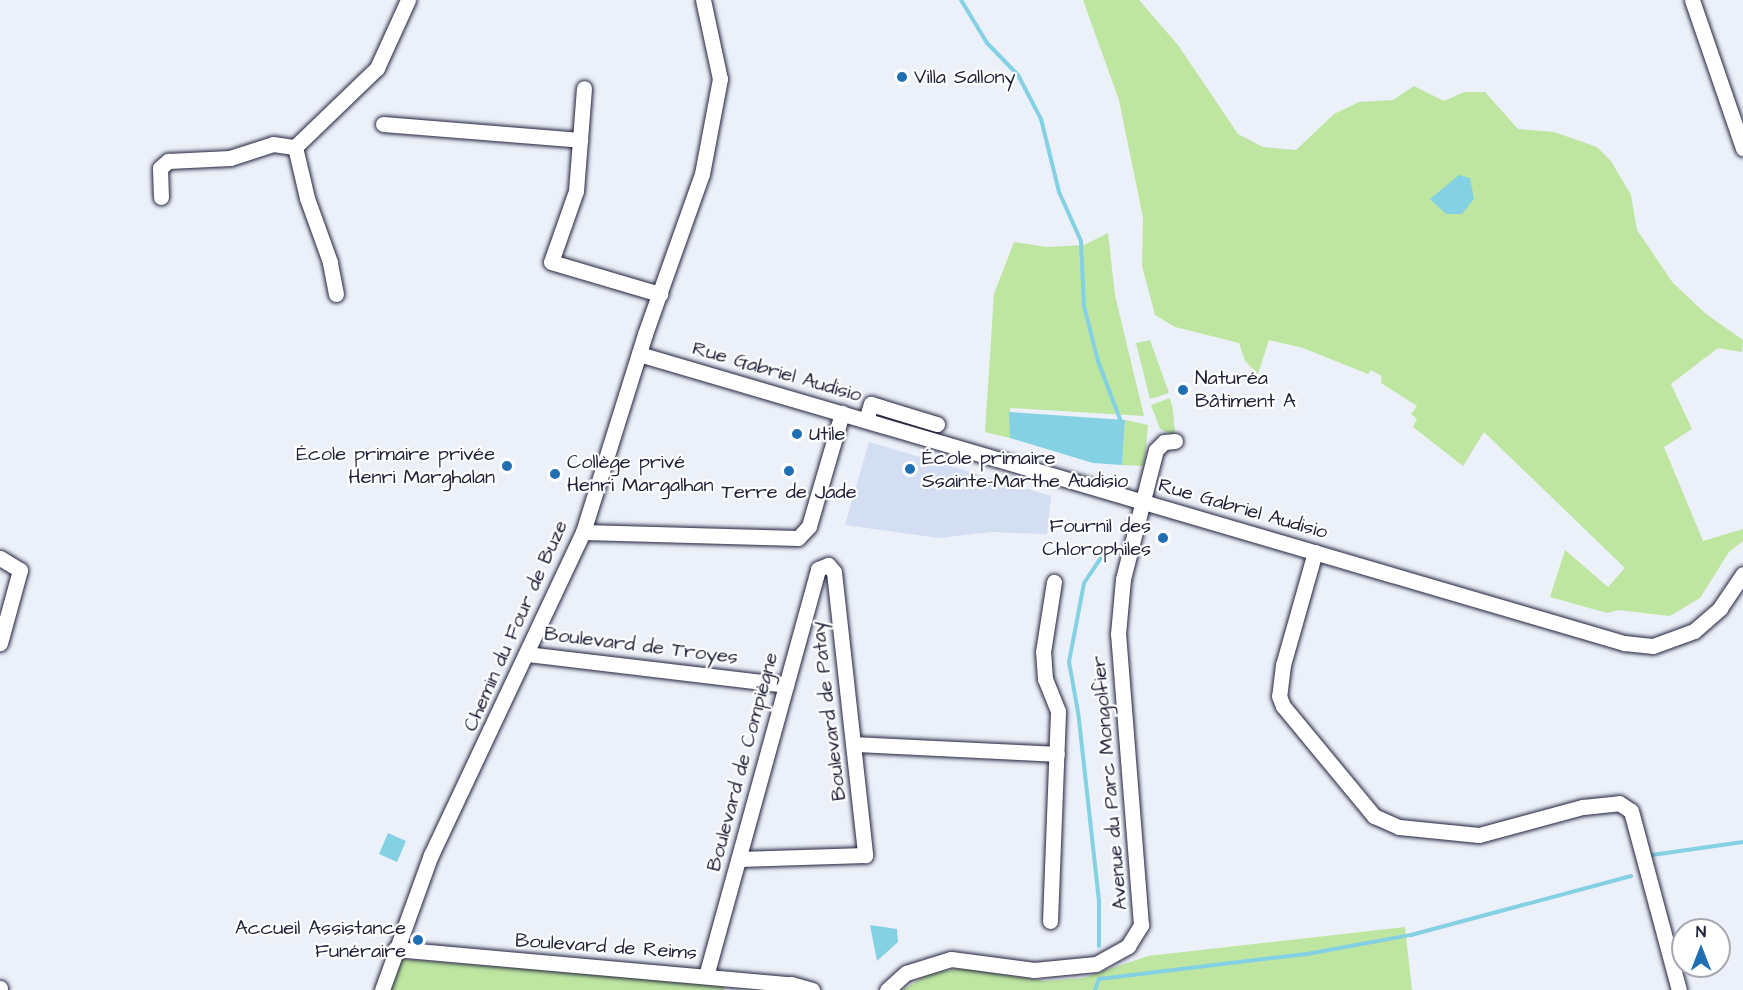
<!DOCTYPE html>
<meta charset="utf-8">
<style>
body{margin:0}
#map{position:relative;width:1743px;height:990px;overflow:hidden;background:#ebf0f9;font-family:"Architects Daughter",sans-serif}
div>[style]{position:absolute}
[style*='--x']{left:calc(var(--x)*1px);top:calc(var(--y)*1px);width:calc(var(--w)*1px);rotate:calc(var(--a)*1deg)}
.built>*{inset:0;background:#d3def2}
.green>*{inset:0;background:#bee6a1}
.water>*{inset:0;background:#84d1e4}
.stream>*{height:4px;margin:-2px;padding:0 2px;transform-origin:2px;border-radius:2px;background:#84d1e4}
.roads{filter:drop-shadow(0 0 2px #22223b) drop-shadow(0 0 2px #22223b)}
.minor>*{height:15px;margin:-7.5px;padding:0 7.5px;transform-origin:7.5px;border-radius:7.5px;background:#fff}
.dots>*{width:16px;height:16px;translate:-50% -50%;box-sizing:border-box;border:3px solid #fff;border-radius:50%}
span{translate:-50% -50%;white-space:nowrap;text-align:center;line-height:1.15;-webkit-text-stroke:4.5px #fff;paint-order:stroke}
.poi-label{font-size:20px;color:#22223b}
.left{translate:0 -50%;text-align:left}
.right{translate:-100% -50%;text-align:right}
.street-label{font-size:20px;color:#22223b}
.north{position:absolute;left:1671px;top:918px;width:60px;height:60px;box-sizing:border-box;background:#fff;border:2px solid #a7a7b1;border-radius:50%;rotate:0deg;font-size:16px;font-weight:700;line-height:24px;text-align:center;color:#22223b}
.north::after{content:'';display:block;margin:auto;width:21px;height:27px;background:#1f6fb2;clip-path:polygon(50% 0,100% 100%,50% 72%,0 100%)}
</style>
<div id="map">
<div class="built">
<div style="clip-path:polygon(869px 442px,1051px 496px,1047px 534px,991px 532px,939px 538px,845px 525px)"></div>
</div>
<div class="green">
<div style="clip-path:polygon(1083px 0,1139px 0,1178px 45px,1238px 134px,1263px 147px,1296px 150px,1334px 114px,1359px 102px,1393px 100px,1414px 86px,1444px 101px,1464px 92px,1485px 92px,1518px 129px,1554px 132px,1597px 147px,1611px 161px,1631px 195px,1637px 230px,1673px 283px,1706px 314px,1743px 340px,1742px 352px,1718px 348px,1671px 384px,1692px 429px,1664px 447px,1703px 541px,1743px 529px,1743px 541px,1729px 552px,1700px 598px,1670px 616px,1618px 610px,1607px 613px,1550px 597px,1565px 550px,1608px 587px,1625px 568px,1484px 432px,1463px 466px,1413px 427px,1417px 419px,1411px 414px,1417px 406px,1381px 383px,1382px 376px,1371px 370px,1368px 374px,1303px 348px,1269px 340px,1258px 374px,1245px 361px,1239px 343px,1175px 327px,1155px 315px,1142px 266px,1143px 218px,1119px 100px)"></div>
<div style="clip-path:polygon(1108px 233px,1115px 295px,1144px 416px,1010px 408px,1010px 438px,985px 432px,994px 294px,1014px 242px,1047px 247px,1084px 245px)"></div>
<div style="clip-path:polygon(1150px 340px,1169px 393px,1150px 399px,1136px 343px)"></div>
<div style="clip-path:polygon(1170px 398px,1173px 410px,1175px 436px,1160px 429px,1151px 405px)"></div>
<div style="clip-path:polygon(1125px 420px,1148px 425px,1144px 466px,1122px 465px)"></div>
<div style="clip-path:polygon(1405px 927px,1412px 990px,902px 990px,930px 974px,963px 968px,1045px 981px,1083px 978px,1148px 956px)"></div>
<div style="clip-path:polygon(403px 959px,724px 985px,724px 990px,388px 990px,396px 964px)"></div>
</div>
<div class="water">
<div style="clip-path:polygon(1459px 175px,1470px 178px,1474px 199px,1462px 214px,1446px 214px,1430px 199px)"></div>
<div style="clip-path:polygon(1009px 412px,1125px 420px,1122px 465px,1093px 463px,1010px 438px)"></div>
<div style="clip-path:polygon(388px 833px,406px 841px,397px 862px,379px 854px)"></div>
<div style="clip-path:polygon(870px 925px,897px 929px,898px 942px,877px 961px)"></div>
</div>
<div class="stream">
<div style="--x:961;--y:0;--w:50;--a:58.8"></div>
<div style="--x:987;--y:43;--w:45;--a:45.9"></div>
<div style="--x:1018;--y:75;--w:50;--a:62.4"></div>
<div style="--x:1041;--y:119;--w:75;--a:76.1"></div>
<div style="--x:1059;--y:192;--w:54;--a:65.8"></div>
<div style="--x:1081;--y:241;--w:65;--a:87.4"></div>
<div style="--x:1084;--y:306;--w:57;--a:75.7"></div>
<div style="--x:1098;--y:361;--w:65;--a:69.3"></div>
<div style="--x:1652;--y:855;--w:92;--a:-8.1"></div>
<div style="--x:1099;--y:946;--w:45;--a:-90"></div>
<div style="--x:1099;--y:901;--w:190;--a:-96.3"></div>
<div style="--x:1078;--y:712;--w:51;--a:-100.2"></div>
<div style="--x:1069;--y:662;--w:80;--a:-79.2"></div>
<div style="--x:1084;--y:583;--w:30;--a:-56"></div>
<div style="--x:1095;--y:990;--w:12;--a:-70"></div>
<div style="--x:1099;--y:979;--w:209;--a:-6.9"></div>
<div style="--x:1307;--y:954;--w:106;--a:-10.4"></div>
<div style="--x:1411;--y:935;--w:228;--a:-15"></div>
</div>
<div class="roads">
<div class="minor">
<div style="--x:1692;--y:0;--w:157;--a:71"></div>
<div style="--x:383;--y:124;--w:198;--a:4.6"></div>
<div style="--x:580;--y:140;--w:51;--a:94.5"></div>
<div style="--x:576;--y:191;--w:75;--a:109.4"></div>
<div style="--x:551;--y:262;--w:114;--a:16.4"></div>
<div style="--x:580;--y:140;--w:52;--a:-85.6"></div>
<div style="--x:161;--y:197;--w:29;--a:-92"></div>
<div style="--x:160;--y:168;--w:11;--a:-41"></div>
<div style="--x:168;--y:161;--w:62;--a:-2.8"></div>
<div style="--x:230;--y:158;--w:45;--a:-18"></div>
<div style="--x:273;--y:144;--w:22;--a:8"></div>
<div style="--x:336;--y:294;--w:33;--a:-101"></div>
<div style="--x:330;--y:262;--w:68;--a:-109.8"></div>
<div style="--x:307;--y:198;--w:52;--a:-103.2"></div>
<div style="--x:295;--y:147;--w:114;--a:-43.9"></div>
<div style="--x:377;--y:68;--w:75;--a:-65.5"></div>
<div style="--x:639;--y:354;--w:1027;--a:16.35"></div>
<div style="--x:1624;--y:643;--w:29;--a:6"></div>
<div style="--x:1653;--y:646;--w:44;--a:-20.1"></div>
<div style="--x:1694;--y:631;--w:35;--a:-41"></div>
<div style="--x:1720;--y:608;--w:41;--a:-55.9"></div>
<div style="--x:866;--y:420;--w:17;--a:-73"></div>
<div style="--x:871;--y:404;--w:69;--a:16.9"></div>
<div style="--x:583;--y:532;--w:215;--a:1.6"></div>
<div style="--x:798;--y:538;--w:16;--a:-47"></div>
<div style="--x:809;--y:526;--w:118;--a:-73.7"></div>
<div style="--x:1315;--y:552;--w:117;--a:105.8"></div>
<div style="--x:1283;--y:665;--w:31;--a:97"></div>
<div style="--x:1279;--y:696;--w:11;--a:68"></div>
<div style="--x:1283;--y:706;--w:143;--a:50.4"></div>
<div style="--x:1374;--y:816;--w:27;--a:24"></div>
<div style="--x:1399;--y:827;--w:80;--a:5.7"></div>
<div style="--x:1479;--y:835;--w:108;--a:-15.1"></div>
<div style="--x:1583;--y:807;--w:36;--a:-6"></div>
<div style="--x:1619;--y:803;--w:14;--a:34"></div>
<div style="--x:1631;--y:811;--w:185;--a:75"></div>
<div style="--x:0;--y:558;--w:23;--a:31"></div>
<div style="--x:20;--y:570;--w:76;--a:105.3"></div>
<div style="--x:527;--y:654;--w:261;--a:6.8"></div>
<div style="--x:854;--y:744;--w:203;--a:2.8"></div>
<div style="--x:1050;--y:921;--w:210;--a:-87.8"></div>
<div style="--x:1058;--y:711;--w:35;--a:-112"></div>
<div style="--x:1045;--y:679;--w:27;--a:-94"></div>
<div style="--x:1043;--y:652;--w:71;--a:-81.1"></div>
<div style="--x:395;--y:949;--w:398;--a:5.1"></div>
<div style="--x:791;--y:984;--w:22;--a:16"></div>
<div style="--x:706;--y:976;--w:422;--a:-74.6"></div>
<div style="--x:818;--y:569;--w:11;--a:-22"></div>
<div style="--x:828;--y:565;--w:9;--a:49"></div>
<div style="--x:834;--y:572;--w:285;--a:83.7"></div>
<div style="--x:865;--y:855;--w:126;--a:178.2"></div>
<div style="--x:0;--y:988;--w:2;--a:90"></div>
<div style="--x:382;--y:990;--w:144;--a:-70.1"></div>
<div style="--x:431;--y:855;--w:357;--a:-64.8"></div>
<div style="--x:583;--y:532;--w:207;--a:-72.6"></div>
<div style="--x:645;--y:334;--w:170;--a:-70.4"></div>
<div style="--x:702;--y:174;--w:97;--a:-79.3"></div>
<div style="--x:720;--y:79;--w:81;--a:-102.1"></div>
<div style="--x:887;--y:990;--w:25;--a:-42"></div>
<div style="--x:906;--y:973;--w:47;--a:-17.3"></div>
<div style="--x:951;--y:959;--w:84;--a:7.5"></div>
<div style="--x:1034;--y:970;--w:62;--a:-5.5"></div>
<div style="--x:1096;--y:964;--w:37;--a:-29"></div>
<div style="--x:1128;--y:946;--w:25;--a:-58"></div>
<div style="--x:1141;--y:925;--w:292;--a:-94.5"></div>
<div style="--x:1118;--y:634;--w:55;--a:-84.8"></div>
<div style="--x:1123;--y:579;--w:133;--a:-75.7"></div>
<div style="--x:1156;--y:450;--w:11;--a:-45"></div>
<div style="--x:1164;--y:442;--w:11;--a:-5"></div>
</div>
</div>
<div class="dots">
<div style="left:902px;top:77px;background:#1f6fb2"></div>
<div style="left:1183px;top:390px;background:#1f6fb2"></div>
<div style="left:797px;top:434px;background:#1f6fb2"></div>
<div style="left:507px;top:466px;background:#1f6fb2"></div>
<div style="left:910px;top:469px;background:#1f6fb2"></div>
<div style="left:789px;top:471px;background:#1f6fb2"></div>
<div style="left:555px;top:474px;background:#1f6fb2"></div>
<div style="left:1163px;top:538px;background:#1f6fb2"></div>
<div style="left:418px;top:940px;background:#1f6fb2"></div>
</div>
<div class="poi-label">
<span class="left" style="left:914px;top:77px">Villa Sallony</span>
<span class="left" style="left:1195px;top:390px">Naturéa<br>Bâtiment A</span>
<span class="left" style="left:809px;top:434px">Utile</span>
<span class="right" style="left:495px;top:466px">École primaire privée<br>Henri Marghalan</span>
<span class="left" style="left:922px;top:470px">École primaire<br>Ssainte-Marthe Audisio</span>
<span class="left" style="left:567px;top:474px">Collège privé<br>Henri Margalhan</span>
<span style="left:789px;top:492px">Terre de Jade</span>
<span class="right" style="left:1151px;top:538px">Fournil des<br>Chlorophiles</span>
<span class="right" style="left:406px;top:940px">Accueil Assistance<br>Funéraire</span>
</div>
<div class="street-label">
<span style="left:777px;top:372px;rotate:16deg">Rue Gabriel Audisio</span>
<span style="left:1243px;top:509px;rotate:16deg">Rue Gabriel Audisio</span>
<span style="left:516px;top:626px;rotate:-66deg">Chemin du Four de Buze</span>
<span style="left:641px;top:646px;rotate:7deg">Boulevard de Troyes</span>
<span style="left:829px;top:711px;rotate:-97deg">Boulevard de Patay</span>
<span style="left:743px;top:762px;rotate:-75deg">Boulevard de Compiègne</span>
<span style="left:1110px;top:783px;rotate:-95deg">Avenue du Parc Mongolfier</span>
<span style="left:606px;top:947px;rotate:4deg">Boulevard de Reims</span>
</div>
<div class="north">N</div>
</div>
